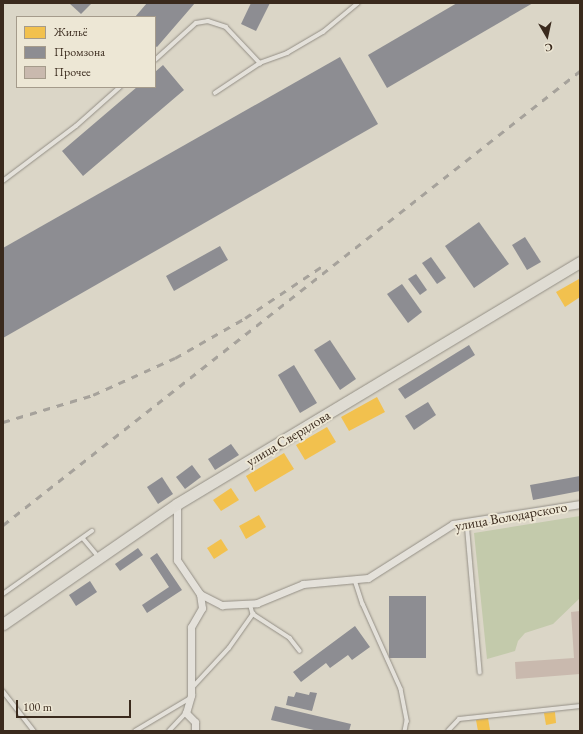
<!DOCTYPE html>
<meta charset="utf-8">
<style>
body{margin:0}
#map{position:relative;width:583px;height:734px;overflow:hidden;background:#dbd6c7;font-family:"EB Garamond",serif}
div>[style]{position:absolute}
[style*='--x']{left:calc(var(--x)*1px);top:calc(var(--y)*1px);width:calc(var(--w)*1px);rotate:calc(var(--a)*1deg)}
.green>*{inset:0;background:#c3caab}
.homes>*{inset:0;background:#f2c14e}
.industry>*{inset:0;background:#8d8d92}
.building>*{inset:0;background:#c9b9ae}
.roads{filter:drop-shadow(0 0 1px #948f86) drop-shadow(0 0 1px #948f86)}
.lane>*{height:3.5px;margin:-1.75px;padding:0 1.75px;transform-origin:1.75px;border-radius:1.75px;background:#e4e1da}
.street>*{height:7px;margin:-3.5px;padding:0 3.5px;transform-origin:3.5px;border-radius:3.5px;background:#e4e1da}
.primary>*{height:11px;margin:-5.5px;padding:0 5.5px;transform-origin:5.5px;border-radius:5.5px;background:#dfdcd3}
.rail>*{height:2.5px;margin-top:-1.25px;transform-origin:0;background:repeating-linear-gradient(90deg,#a6a29b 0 7px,transparent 0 14px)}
span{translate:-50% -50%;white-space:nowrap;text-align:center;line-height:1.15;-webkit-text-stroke:4px #ede7d5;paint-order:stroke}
.street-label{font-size:14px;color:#3a2a1d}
.frame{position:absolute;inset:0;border:4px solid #3a2a1d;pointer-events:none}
.legend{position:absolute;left:16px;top:16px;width:140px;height:72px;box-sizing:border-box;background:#ede7d5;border:1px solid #a59b8b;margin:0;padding:5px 7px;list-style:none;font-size:12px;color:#3a2a1d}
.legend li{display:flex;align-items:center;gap:8px;height:20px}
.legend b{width:20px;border:1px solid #a59b8b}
.north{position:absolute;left:527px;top:16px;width:40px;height:40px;-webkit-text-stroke:3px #ede7d5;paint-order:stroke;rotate:171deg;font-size:11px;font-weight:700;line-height:16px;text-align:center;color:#3a2a1d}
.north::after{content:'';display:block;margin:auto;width:14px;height:18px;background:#3a2a1d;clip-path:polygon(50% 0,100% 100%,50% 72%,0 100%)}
.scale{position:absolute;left:16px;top:700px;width:115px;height:18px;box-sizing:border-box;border:2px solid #3a2a1d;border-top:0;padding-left:5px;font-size:12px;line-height:14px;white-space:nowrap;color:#3a2a1d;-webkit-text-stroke:3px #ede7d5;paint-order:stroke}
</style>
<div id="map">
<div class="green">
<div style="clip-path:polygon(580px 516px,580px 598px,553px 624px,525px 633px,518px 641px,515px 651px,487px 659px,474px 533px)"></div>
</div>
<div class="homes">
<div style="clip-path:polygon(579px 279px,580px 297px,565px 307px,556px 292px)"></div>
<div style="clip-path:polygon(377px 397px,385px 412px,349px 431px,341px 417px)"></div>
<div style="clip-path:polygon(327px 427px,336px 442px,305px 460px,296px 445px)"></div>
<div style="clip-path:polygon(284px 453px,294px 469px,255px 492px,246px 476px)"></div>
<div style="clip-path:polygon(231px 488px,239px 500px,221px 511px,213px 500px)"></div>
<div style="clip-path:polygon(259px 515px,266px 527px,246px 539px,239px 526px)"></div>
<div style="clip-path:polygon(221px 539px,228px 550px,214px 559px,207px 548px)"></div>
<div style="clip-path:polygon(555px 712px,556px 723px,546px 725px,544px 713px)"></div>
<div style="clip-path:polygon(488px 718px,490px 730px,478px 731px,476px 720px)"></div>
</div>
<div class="industry">
<div style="clip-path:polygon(69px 3px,92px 3px,81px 14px)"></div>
<div style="clip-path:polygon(147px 3px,195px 3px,157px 47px,155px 46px,155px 17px,135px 17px)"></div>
<div style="clip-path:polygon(251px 3px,270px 3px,256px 31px,241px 24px)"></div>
<div style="clip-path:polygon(457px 3px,533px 3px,387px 88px,368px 55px)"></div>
<div style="clip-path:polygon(340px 57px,378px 124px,3px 338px,3px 248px)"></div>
<div style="clip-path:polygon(163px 65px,184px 90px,83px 176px,62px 151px,137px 87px,155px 87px,155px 72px)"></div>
<div style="clip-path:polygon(479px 222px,509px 264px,474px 288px,445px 246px)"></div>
<div style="clip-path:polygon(525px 237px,541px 262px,527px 270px,512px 245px)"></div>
<div style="clip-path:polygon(220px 246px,228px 260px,174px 291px,166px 276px)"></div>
<div style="clip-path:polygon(431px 257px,446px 278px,437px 284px,422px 263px)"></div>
<div style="clip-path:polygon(416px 274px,427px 290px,420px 295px,408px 279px)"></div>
<div style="clip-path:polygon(402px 284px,422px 312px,408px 323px,387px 294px)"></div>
<div style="clip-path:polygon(330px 340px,356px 379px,340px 390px,314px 350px)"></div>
<div style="clip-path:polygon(469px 345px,475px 355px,405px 399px,398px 389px)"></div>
<div style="clip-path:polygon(294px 365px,317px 403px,300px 413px,278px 375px)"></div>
<div style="clip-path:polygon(428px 402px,436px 415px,414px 430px,405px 416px)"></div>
<div style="clip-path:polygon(231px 444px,239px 455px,215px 470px,208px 459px)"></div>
<div style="clip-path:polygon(192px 465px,201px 477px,185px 489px,176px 477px)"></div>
<div style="clip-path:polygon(580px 476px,580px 491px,533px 500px,530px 485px)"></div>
<div style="clip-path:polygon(162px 477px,173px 494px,158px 504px,147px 487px)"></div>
<div style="clip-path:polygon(138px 548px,143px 555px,120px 571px,115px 564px)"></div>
<div style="clip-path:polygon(157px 553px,182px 590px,147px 613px,142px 605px,169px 587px,150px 558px)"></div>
<div style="clip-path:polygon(90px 581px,97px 592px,76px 606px,69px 595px)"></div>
<div style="clip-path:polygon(389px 596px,426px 596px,426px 658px,389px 658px)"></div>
<div style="clip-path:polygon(355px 626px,370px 647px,352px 660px,348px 655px,330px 668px,326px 663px,301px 682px,293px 672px)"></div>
<div style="clip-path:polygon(296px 692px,309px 695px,310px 692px,317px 693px,312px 711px,286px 705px,288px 696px,294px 697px)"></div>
<div style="clip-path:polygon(275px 706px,351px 724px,349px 731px,318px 731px,271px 720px)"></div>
</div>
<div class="building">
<div style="clip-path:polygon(580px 611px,580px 674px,516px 679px,515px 662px,574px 658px,571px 612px)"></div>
</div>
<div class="roads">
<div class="lane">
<div style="--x:155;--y:60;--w:55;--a:-42.1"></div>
<div style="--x:196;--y:23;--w:12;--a:-9"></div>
<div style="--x:208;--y:21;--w:19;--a:18"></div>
<div style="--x:226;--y:27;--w:50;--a:46.6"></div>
<div style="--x:215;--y:93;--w:54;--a:-33.7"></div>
<div style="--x:260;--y:63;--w:29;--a:-20"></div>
<div style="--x:287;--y:53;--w:42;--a:-30.3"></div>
<div style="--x:323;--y:32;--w:45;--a:-39.6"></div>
<div style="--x:3;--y:181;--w:91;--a:-37"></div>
<div style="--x:76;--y:126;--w:59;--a:-41.6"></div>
<div style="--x:467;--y:522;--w:151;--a:85"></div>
<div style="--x:83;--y:538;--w:25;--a:50"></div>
<div style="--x:355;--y:580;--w:25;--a:72"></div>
<div style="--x:363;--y:604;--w:93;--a:65.9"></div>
<div style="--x:401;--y:689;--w:33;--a:79"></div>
<div style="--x:407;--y:721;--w:10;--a:101"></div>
<div style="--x:3;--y:594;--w:109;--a:-35.3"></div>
<div style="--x:250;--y:603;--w:11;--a:75"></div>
<div style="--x:253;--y:614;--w:44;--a:33"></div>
<div style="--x:290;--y:638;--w:16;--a:52"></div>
<div style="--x:192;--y:688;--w:54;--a:-47.2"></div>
<div style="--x:229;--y:648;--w:42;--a:-54.8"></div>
<div style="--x:3;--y:691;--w:51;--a:52.2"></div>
<div style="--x:135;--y:731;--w:63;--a:-30.7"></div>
<div style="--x:169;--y:731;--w:25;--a:-47"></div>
<div style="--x:448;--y:731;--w:16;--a:-47"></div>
<div style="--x:459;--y:719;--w:122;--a:-6.1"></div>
</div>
<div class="street">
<div style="--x:177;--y:504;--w:56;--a:90"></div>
<div style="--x:177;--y:560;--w:41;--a:55.9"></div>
<div style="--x:200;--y:594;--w:25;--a:27"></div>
<div style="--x:222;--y:605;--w:35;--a:-3"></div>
<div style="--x:257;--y:603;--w:50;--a:-22.4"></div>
<div style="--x:303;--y:584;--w:65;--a:-5.3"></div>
<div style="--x:368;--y:578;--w:101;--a:-32.4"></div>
<div style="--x:453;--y:524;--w:129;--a:-8.9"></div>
<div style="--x:195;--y:731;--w:9;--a:-90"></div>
<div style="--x:195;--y:722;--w:13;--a:-135"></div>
<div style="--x:186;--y:713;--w:19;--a:-74"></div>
<div style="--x:191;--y:695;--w:68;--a:-90"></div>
<div style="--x:191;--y:627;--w:22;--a:-60"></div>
<div style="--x:202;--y:608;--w:14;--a:-98"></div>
</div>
<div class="primary">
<div style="--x:3;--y:624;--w:211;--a:-34.6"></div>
<div style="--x:177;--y:504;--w:470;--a:-31"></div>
</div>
</div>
<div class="rail">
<div style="--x:3;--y:422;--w:94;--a:-16.7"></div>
<div style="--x:93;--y:395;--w:90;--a:-24.3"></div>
<div style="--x:175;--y:358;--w:81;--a:-29.7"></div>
<div style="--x:245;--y:318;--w:95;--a:-33.9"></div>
<div style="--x:3;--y:525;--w:734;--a:-38.2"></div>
</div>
<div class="street-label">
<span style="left:288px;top:438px;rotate:-31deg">улица Свердлова</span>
<span style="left:511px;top:516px;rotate:-10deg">улица Володарского</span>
</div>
<div class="frame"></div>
<ul class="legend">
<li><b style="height:11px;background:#f2c14e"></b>Жильё</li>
<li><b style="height:11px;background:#8d8d92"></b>Промзона</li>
<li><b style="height:11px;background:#c9b9ae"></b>Прочее</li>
</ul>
<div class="north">С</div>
<div class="scale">100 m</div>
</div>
